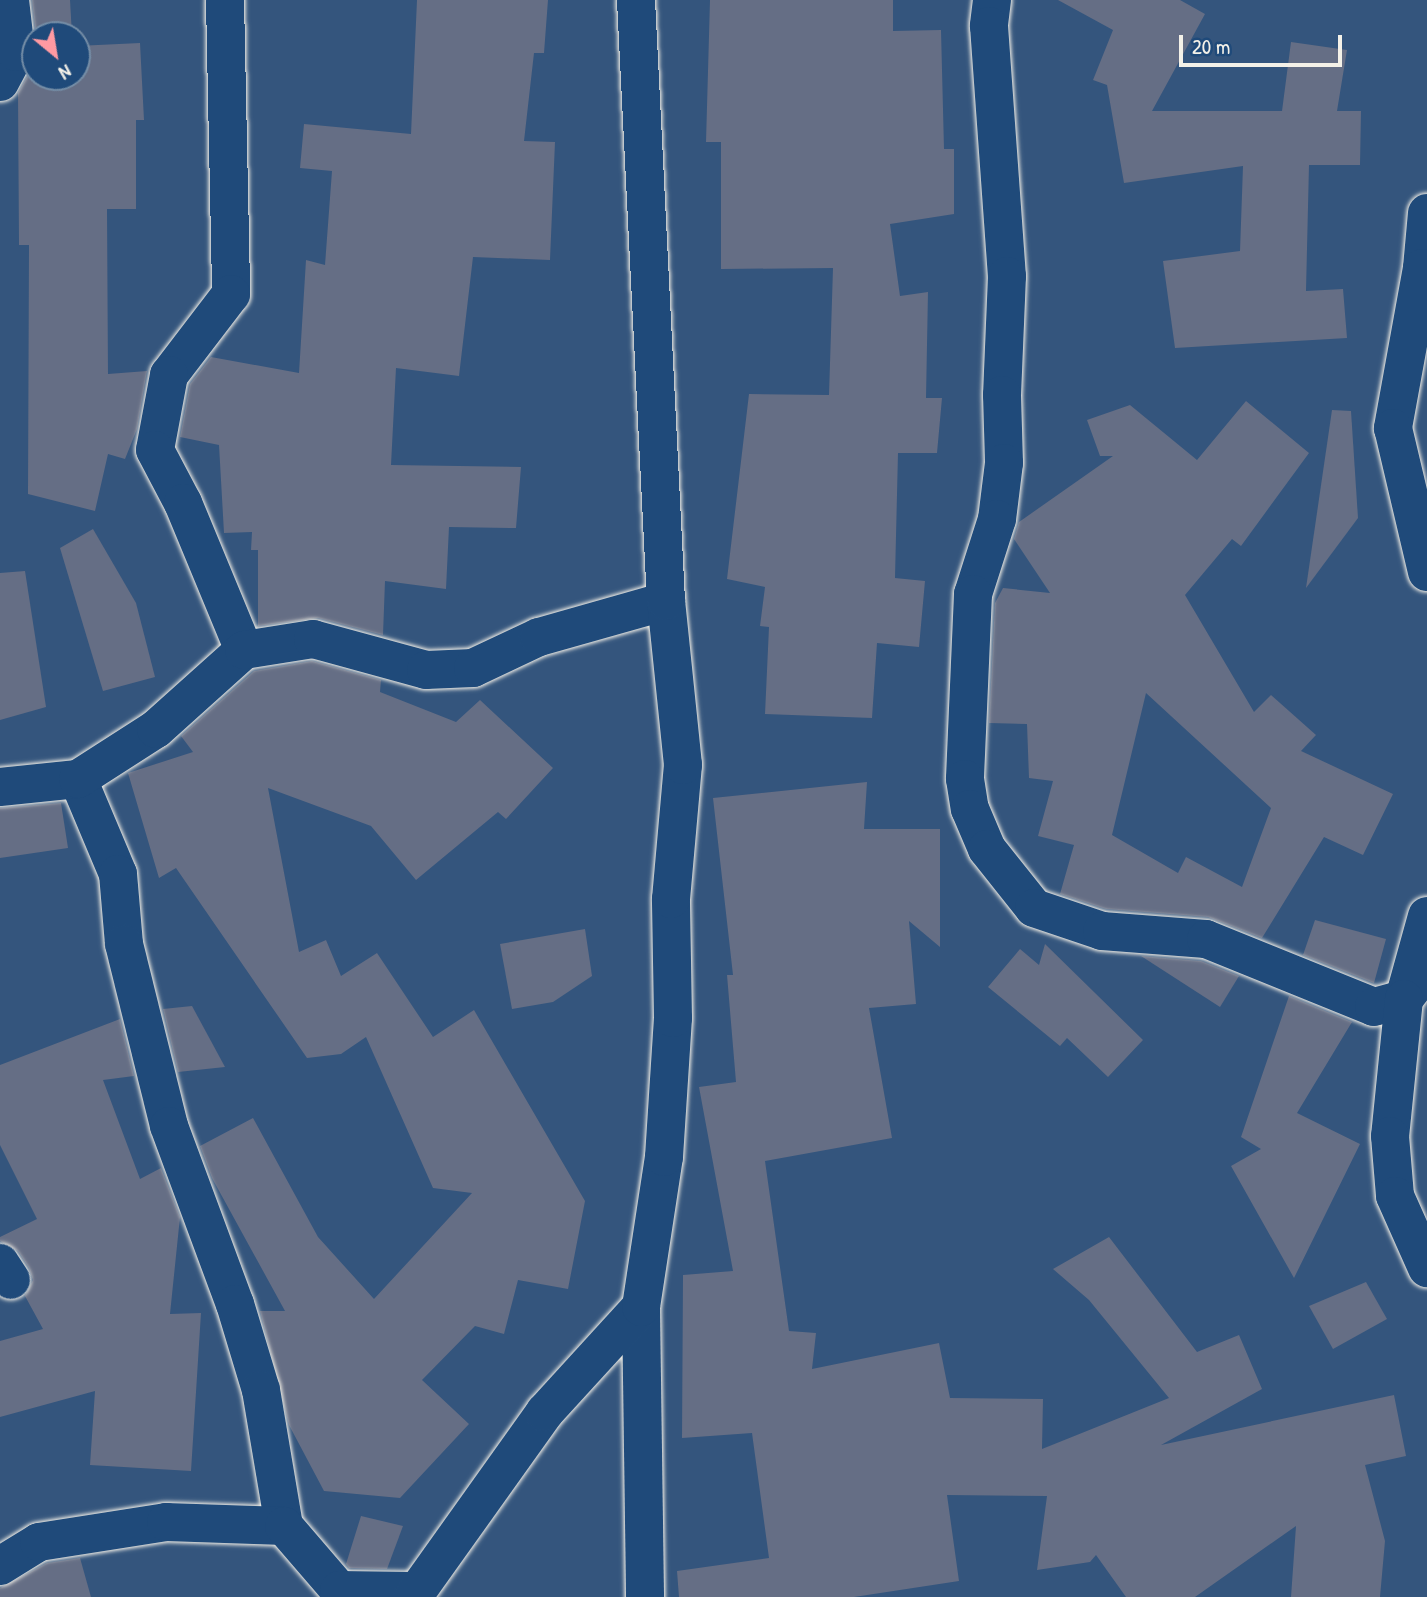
<!DOCTYPE html>
<style>
body{margin:0}
#map{position:relative;width:1427px;height:1597px;overflow:hidden;background:#34557d;font-family:"Patrick Hand",sans-serif}
div>[style]{position:absolute}
[style*='--x']{left:calc(var(--x)*1px);top:calc(var(--y)*1px);width:calc(var(--w)*1px);rotate:calc(var(--a)*1deg)}
.building>*{inset:0;background:#656e85}
.roads{filter:drop-shadow(0 0 2px #f4f1e8) drop-shadow(0 0 2px #f4f1e8)}
.street>*{height:38px;margin:-19px;padding:0 19px;transform-origin:19px;border-radius:19px;background:#1f4a7a}
span{translate:-50% -50%;white-space:nowrap;text-align:center;line-height:1.15;-webkit-text-stroke:7px #1f4a7a;paint-order:stroke}
.north{position:absolute;left:21px;top:21px;width:70px;height:70px;box-sizing:border-box;background:#1f4a7a;border:2px solid #748da6;border-radius:50%;rotate:150deg;font-size:19px;font-weight:700;line-height:28px;text-align:center;color:#f4f1e8}
.north::after{content:'';display:block;margin:auto;width:24px;height:32px;background:#ff9aa2;clip-path:polygon(50% 0,100% 100%,50% 72%,0 100%)}
.scale{position:absolute;left:1179px;top:35px;width:163px;height:32px;box-sizing:border-box;border:4px solid #f4f1e8;border-top:0;padding-left:9px;font-size:21px;line-height:24px;white-space:nowrap;color:#f4f1e8;-webkit-text-stroke:5px #1f4a7a;paint-order:stroke}
</style>
<div id="map">
<div class="building">
<div style="clip-path:polygon(32px 0,70px 0,72px 35px,36px 35px)"></div>
<div style="clip-path:polygon(417px 0,548px 0,544px 53px,534px 53px,524px 141px,555px 142px,550px 260px,473px 257px,459px 376px,396px 368px,391px 465px,521px 467px,516px 528px,449px 527px,446px 589px,385px 581px,383px 635px,318px 618px,258px 626px,258px 550px,251px 550px,252px 532px,224px 533px,219px 445px,180px 437px,190px 384px,211px 357px,299px 373px,306px 260px,325px 265px,332px 171px,300px 168px,304px 124px,411px 134px)"></div>
<div style="clip-path:polygon(710px 0,893px 0,893px 31px,941px 30px,944px 149px,954px 149px,954px 214px,890px 224px,900px 296px,928px 292px,926px 398px,942px 398px,937px 453px,898px 453px,895px 578px,925px 581px,919px 647px,877px 643px,872px 718px,765px 714px,769px 627px,760px 626px,765px 587px,727px 579px,749px 394px,829px 395px,833px 268px,721px 269px,721px 142px,706px 142px)"></div>
<div style="clip-path:polygon(1058px 0,1180px 0,1205px 14px,1152px 111px,1282px 111px,1291px 42px,1347px 50px,1337px 111px,1361px 111px,1360px 165px,1309px 165px,1306px 291px,1343px 289px,1347px 338px,1175px 348px,1163px 261px,1240px 251px,1243px 166px,1124px 183px,1107px 85px,1093px 80px,1113px 30px)"></div>
<div style="clip-path:polygon(140px 43px,144px 120px,136px 120px,136px 209px,107px 209px,108px 374px,147px 371px,137px 429px,125px 459px,108px 454px,95px 511px,28px 494px,29px 245px,19px 245px,18px 93px,35px 63px,35px 77px,77px 77px,77px 46px)"></div>
<div style="clip-path:polygon(evenodd,1246px 401px,1309px 453px,1241px 546px,1232px 539px,1185px 595px,1254px 712px,1271px 695px,1316px 735px,1301px 751px,1393px 794px,1363px 855px,1324px 837px,1262px 938px,1208px 917px,1106px 909px,1060px 894px,1074px 845px,1038px 836px,1053px 781px,1029px 778px,1027px 724px,989px 723px,995px 603px,1003px 588px,1050px 593px,1014px 539px,1019px 522px,1113px 456px,1100px 456px,1087px 420px,1130px 405px,1197px 460px,1246px 401px,1146px 693px,1271px 808px,1242px 887px,1186px 857px,1178px 873px,1112px 835px,1146px 693px)"></div>
<div style="clip-path:polygon(1332px 410px,1351px 411px,1358px 518px,1306px 588px)"></div>
<div style="clip-path:polygon(93px 529px,136px 603px,155px 677px,103px 691px,60px 548px)"></div>
<div style="clip-path:polygon(25px 571px,46px 707px,0 720px,0 573px)"></div>
<div style="clip-path:polygon(312px 661px,381px 680px,380px 692px,456px 722px,480px 700px,553px 768px,506px 819px,498px 812px,416px 880px,371px 826px,268px 788px,299px 952px,326px 940px,341px 976px,377px 953px,433px 1037px,474px 1010px,585px 1201px,568px 1289px,518px 1280px,504px 1334px,475px 1326px,422px 1380px,469px 1424px,400px 1498px,324px 1491px,289px 1425px,260px 1311px,285px 1311px,212px 1178px,200px 1146px,253px 1118px,318px 1237px,374px 1299px,472px 1193px,433px 1188px,366px 1037px,341px 1054px,307px 1058px,176px 868px,159px 878px,128px 773px,193px 752px,181px 736px,254px 671px)"></div>
<div style="clip-path:polygon(867px 782px,864px 829px,940px 829px,940px 947px,909px 921px,916px 1004px,869px 1008px,892px 1138px,765px 1161px,789px 1331px,816px 1333px,812px 1369px,939px 1343px,950px 1398px,1043px 1399px,1042px 1449px,1169px 1398px,1089px 1300px,1053px 1269px,1109px 1237px,1197px 1352px,1239px 1335px,1262px 1389px,1161px 1445px,1394px 1395px,1406px 1456px,1365px 1465px,1385px 1541px,1380px 1597px,1291px 1597px,1296px 1526px,1195px 1597px,1126px 1597px,1096px 1555px,1090px 1562px,1037px 1570px,1047px 1496px,947px 1495px,959px 1581px,854px 1597px,679px 1597px,677px 1571px,769px 1558px,752px 1433px,682px 1438px,683px 1275px,733px 1271px,699px 1087px,736px 1082px,727px 975px,733px 975px,713px 798px)"></div>
<div style="clip-path:polygon(61px 803px,68px 848px,0 858px,0 808px)"></div>
<div style="clip-path:polygon(1315px 920px,1386px 939px,1374px 983px,1303px 955px)"></div>
<div style="clip-path:polygon(585px 929px,592px 976px,553px 1002px,512px 1009px,500px 944px)"></div>
<div style="clip-path:polygon(1045px 944px,1143px 1040px,1108px 1077px,1067px 1038px,1060px 1046px,988px 987px,1020px 949px,1039px 965px)"></div>
<div style="clip-path:polygon(1141px 956px,1201px 961px,1239px 976px,1220px 1007px)"></div>
<div style="clip-path:polygon(1289px 996px,1352px 1022px,1297px 1113px,1360px 1144px,1294px 1278px,1231px 1166px,1261px 1149px,1241px 1137px)"></div>
<div style="clip-path:polygon(192px 1006px,225px 1067px,178px 1072px,163px 1009px)"></div>
<div style="clip-path:polygon(120px 1019px,134px 1076px,103px 1080px,140px 1179px,161px 1168px,180px 1217px,170px 1314px,201px 1313px,191px 1471px,90px 1465px,95px 1391px,0 1417px,0 1341px,43px 1329px,25px 1296px,33px 1280px,29px 1268px,18px 1251px,0 1241px,0 1237px,37px 1219px,0 1145px,0 1065px)"></div>
<div style="clip-path:polygon(1366px 1282px,1387px 1319px,1333px 1349px,1309px 1306px)"></div>
<div style="clip-path:polygon(361px 1516px,403px 1526px,387px 1569px,349px 1568px,346px 1564px)"></div>
<div style="clip-path:polygon(80px 1558px,91px 1597px,0 1597px,0 1588px,47px 1563px)"></div>
</div>
<div class="roads">
<div class="street">
<div style="--x:225;--y:0;--w:294;--a:88.8"></div>
<div style="--x:231;--y:294;--w:102;--a:127.4"></div>
<div style="--x:169;--y:375;--w:76;--a:100.6"></div>
<div style="--x:155;--y:450;--w:60;--a:62.2"></div>
<div style="--x:183;--y:503;--w:159;--a:67.5"></div>
<div style="--x:992;--y:0;--w:26;--a:97"></div>
<div style="--x:989;--y:26;--w:251;--a:85.9"></div>
<div style="--x:1007;--y:276;--w:119;--a:92.4"></div>
<div style="--x:1002;--y:395;--w:68;--a:88.3"></div>
<div style="--x:1004;--y:463;--w:56;--a:97.1"></div>
<div style="--x:997;--y:519;--w:79;--a:107.7"></div>
<div style="--x:973;--y:594;--w:185;--a:92.5"></div>
<div style="--x:965;--y:779;--w:30;--a:81"></div>
<div style="--x:970;--y:809;--w:43;--a:67"></div>
<div style="--x:987;--y:849;--w:75;--a:51.5"></div>
<div style="--x:1034;--y:908;--w:72;--a:18.7"></div>
<div style="--x:1102;--y:931;--w:104;--a:4.4"></div>
<div style="--x:1206;--y:939;--w:181;--a:22"></div>
<div style="--x:1374;--y:1007;--w:31;--a:-15"></div>
<div style="--x:1404;--y:999;--w:37;--a:-52"></div>
<div style="--x:0;--y:82;--w:34;--a:-62"></div>
<div style="--x:16;--y:52;--w:52;--a:-96.6"></div>
<div style="--x:1427;--y:213;--w:55;--a:95.2"></div>
<div style="--x:1422;--y:268;--w:163;--a:100.3"></div>
<div style="--x:1393;--y:428;--w:148;--a:76.7"></div>
<div style="--x:78;--y:779;--w:103;--a:67.2"></div>
<div style="--x:118;--y:874;--w:70;--a:85.1"></div>
<div style="--x:124;--y:944;--w:187;--a:76.1"></div>
<div style="--x:169;--y:1126;--w:190;--a:69.7"></div>
<div style="--x:235;--y:1304;--w:90;--a:73.2"></div>
<div style="--x:261;--y:1390;--w:138;--a:80.4"></div>
<div style="--x:0;--y:787;--w:78;--a:-5.9"></div>
<div style="--x:78;--y:779;--w:93;--a:-32.7"></div>
<div style="--x:156;--y:729;--w:118;--a:-41.9"></div>
<div style="--x:244;--y:650;--w:70;--a:-9.1"></div>
<div style="--x:313;--y:639;--w:117;--a:15.3"></div>
<div style="--x:426;--y:670;--w:47;--a:-2.4"></div>
<div style="--x:473;--y:668;--w:73;--a:-25.2"></div>
<div style="--x:539;--y:637;--w:132;--a:-15.8"></div>
<div style="--x:1427;--y:916;--w:86;--a:105.5"></div>
<div style="--x:1404;--y:999;--w:138;--a:95.8"></div>
<div style="--x:1390;--y:1136;--w:60;--a:85.2"></div>
<div style="--x:1395;--y:1196;--w:79;--a:66"></div>
<div style="--x:0;--y:1263;--w:20;--a:57"></div>
<div style="--x:641;--y:1307;--w:290;--a:89.2"></div>
<div style="--x:0;--y:1566;--w:46;--a:-31.6"></div>
<div style="--x:39;--y:1542;--w:129;--a:-8.9"></div>
<div style="--x:166;--y:1522;--w:118;--a:1.9"></div>
<div style="--x:284;--y:1526;--w:84;--a:49.3"></div>
<div style="--x:339;--y:1590;--w:74;--a:0.8"></div>
<div style="--x:413;--y:1597;--w:227;--a:-54.5"></div>
<div style="--x:545;--y:1412;--w:142;--a:-47.6"></div>
<div style="--x:641;--y:1307;--w:152;--a:-81.3"></div>
<div style="--x:664;--y:1157;--w:139;--a:-86.3"></div>
<div style="--x:673;--y:1018;--w:119;--a:-91"></div>
<div style="--x:671;--y:899;--w:135;--a:-84.9"></div>
<div style="--x:683;--y:765;--w:165;--a:-95.9"></div>
<div style="--x:666;--y:601;--w:602;--a:-92.86"></div>
</div>
</div>
<div class="north">N</div>
<div class="scale">20 m</div>
</div>
